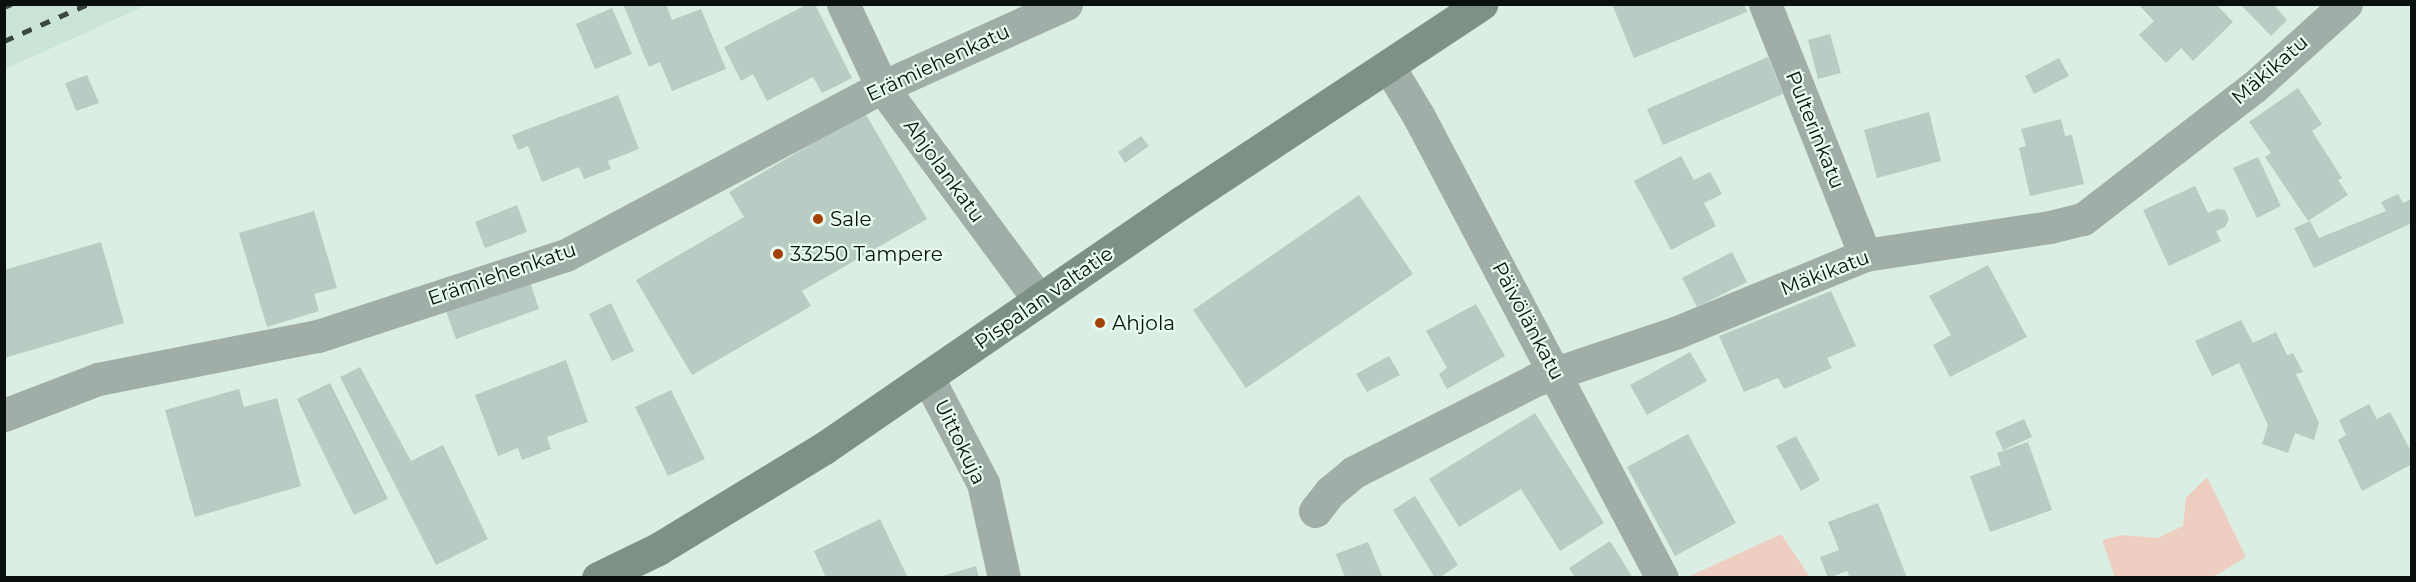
<!DOCTYPE html>
<meta charset="utf-8">
<style>
body{margin:0}
#map{position:relative;width:2416px;height:582px;overflow:hidden;background:#daeee4;font-family:Montserrat,sans-serif}
div>[style]{position:absolute}
[style*='--x']{left:calc(var(--x)*1px);top:calc(var(--y)*1px);width:calc(var(--w)*1px);rotate:calc(var(--a)*1deg)}
.built>*{inset:0;background:#cae5d7}
.green>*{inset:0;background:#eecec1}
.building>*{inset:0;background:#b9ccc3}
.minor>*{height:33px;margin:-16.5px;padding:0 16.5px;transform-origin:16.5px;border-radius:16.5px;background:#a0aea7}
.secondary>*{height:33px;margin:-16.5px;padding:0 16.5px;transform-origin:16.5px;border-radius:16.5px;background:#7d9187}
.rail>*{height:4.5px;margin-top:-2.25px;transform-origin:0;background:repeating-linear-gradient(90deg,#3e4843 0 10px,transparent 0 20px)}
.dots>*{width:16px;height:16px;translate:-50% -50%;box-sizing:border-box;border:3px solid #e7fbf1;border-radius:50%}
span{translate:-50% -50%;white-space:nowrap;text-align:center;line-height:1.15;-webkit-text-stroke:4.5px #e7fbf1;paint-order:stroke}
.street-label{font-size:20px;color:#09100d}
.poi-label{font-size:20px;color:#09100d}
.left{translate:0 -50%;text-align:left}
.frame{position:absolute;inset:0;border:6px solid #09100d;pointer-events:none}
</style>
<div id="map">
<div class="built">
<div style="clip-path:polygon(5px 4px,147px 4px,147px 5px,5px 69px)"></div>
</div>
<div class="green">
<div style="clip-path:polygon(2207px 477px,2246px 557px,2213px 577px,2115px 577px,2102px 540px,2122px 535px,2157px 538px,2183px 526px,2186px 498px)"></div>
<div style="clip-path:polygon(1781px 534px,1810px 577px,1688px 577px)"></div>
</div>
<div class="building">
<div style="clip-path:polygon(623px 4px,666px 4px,672px 20px,701px 9px,726px 69px,672px 91px,660px 62px,649px 67px)"></div>
<div style="clip-path:polygon(808px 4px,815px 4px,852px 78px,822px 93px,813px 77px,767px 101px,753px 74px,741px 81px,724px 47px)"></div>
<div style="clip-path:polygon(1612px 4px,1744px 4px,1747px 12px,1634px 58px)"></div>
<div style="clip-path:polygon(2138px 4px,2216px 4px,2233px 22px,2193px 61px,2181px 48px,2166px 63px,2139px 35px,2154px 21px)"></div>
<div style="clip-path:polygon(2240px 4px,2273px 4px,2287px 20px,2271px 36px)"></div>
<div style="clip-path:polygon(612px 8px,632px 54px,595px 69px,576px 24px)"></div>
<div style="clip-path:polygon(1830px 34px,1841px 73px,1818px 79px,1808px 40px)"></div>
<div style="clip-path:polygon(1768px 57px,1783px 94px,1663px 145px,1647px 109px)"></div>
<div style="clip-path:polygon(2059px 58px,2069px 76px,2034px 94px,2025px 76px)"></div>
<div style="clip-path:polygon(87px 75px,99px 103px,76px 111px,65px 83px)"></div>
<div style="clip-path:polygon(2298px 88px,2322px 124px,2312px 131px,2342px 178px,2338px 180px,2348px 195px,2308px 221px,2265px 157px,2271px 153px,2249px 122px)"></div>
<div style="clip-path:polygon(618px 95px,639px 149px,608px 161px,611px 169px,584px 179px,579px 167px,542px 182px,528px 146px,518px 150px,512px 135px)"></div>
<div style="clip-path:polygon(1929px 112px,1941px 161px,1877px 178px,1864px 130px)"></div>
<div style="clip-path:polygon(865px 113px,927px 219px,802px 291px,811px 306px,692px 375px,636px 280px,744px 217px,729px 192px)"></div>
<div style="clip-path:polygon(2061px 119px,2065px 136px,2072px 135px,2084px 184px,2030px 196px,2019px 148px,2026px 146px,2021px 129px)"></div>
<div style="clip-path:polygon(1141px 136px,1149px 146px,1125px 163px,1118px 152px)"></div>
<div style="clip-path:polygon(1681px 156px,1694px 180px,1710px 172px,1722px 194px,1704px 203px,1716px 226px,1671px 250px,1634px 181px)"></div>
<div style="clip-path:polygon(2258px 157px,2281px 206px,2257px 218px,2233px 168px)"></div>
<div style="clip-path:polygon(2195px 186px,2208px 213px,2217px 209px,2225px 210px,2229px 219px,2225px 227px,2216px 231px,2221px 241px,2169px 266px,2143px 210px)"></div>
<div style="clip-path:polygon(2398px 194px,2403px 203px,2412px 199px,2412px 223px,2314px 268px,2294px 228px,2310px 221px,2319px 238px,2386px 211px,2381px 202px)"></div>
<div style="clip-path:polygon(1359px 195px,1413px 274px,1246px 388px,1193px 310px)"></div>
<div style="clip-path:polygon(517px 205px,527px 232px,485px 248px,475px 222px)"></div>
<div style="clip-path:polygon(314px 211px,337px 288px,314px 294px,319px 311px,267px 327px,239px 233px)"></div>
<div style="clip-path:polygon(101px 242px,124px 323px,4px 358px,4px 270px)"></div>
<div style="clip-path:polygon(1732px 252px,1747px 282px,1697px 307px,1682px 278px)"></div>
<div style="clip-path:polygon(1988px 265px,2027px 337px,1950px 377px,1933px 345px,1951px 335px,1929px 296px)"></div>
<div style="clip-path:polygon(529px 279px,539px 309px,456px 339px,445px 308px)"></div>
<div style="clip-path:polygon(1831px 291px,1856px 346px,1827px 358px,1832px 368px,1784px 389px,1778px 378px,1744px 392px,1719px 336px)"></div>
<div style="clip-path:polygon(611px 303px,634px 351px,612px 361px,589px 314px)"></div>
<div style="clip-path:polygon(1476px 304px,1505px 356px,1447px 389px,1439px 374px,1447px 368px,1426px 331px)"></div>
<div style="clip-path:polygon(2241px 320px,2253px 343px,2276px 332px,2287px 355px,2293px 353px,2303px 372px,2296px 374px,2319px 423px,2314px 440px,2295px 433px,2288px 453px,2262px 444px,2268px 425px,2239px 363px,2212px 376px,2195px 341px)"></div>
<div style="clip-path:polygon(1690px 352px,1707px 381px,1647px 415px,1630px 385px)"></div>
<div style="clip-path:polygon(1389px 356px,1400px 375px,1367px 392px,1356px 374px)"></div>
<div style="clip-path:polygon(566px 360px,588px 422px,547px 437px,551px 449px,522px 460px,518px 448px,498px 456px,475px 395px)"></div>
<div style="clip-path:polygon(360px 367px,411px 461px,443px 445px,488px 539px,436px 565px,340px 377px)"></div>
<div style="clip-path:polygon(330px 383px,388px 499px,354px 515px,297px 399px)"></div>
<div style="clip-path:polygon(239px 389px,244px 407px,277px 398px,301px 486px,195px 517px,165px 410px)"></div>
<div style="clip-path:polygon(671px 390px,705px 459px,668px 476px,635px 407px)"></div>
<div style="clip-path:polygon(2369px 404px,2377px 419px,2390px 412px,2412px 453px,2412px 464px,2362px 491px,2338px 440px,2346px 435px,2339px 420px)"></div>
<div style="clip-path:polygon(1535px 413px,1604px 523px,1560px 551px,1521px 489px,1459px 527px,1429px 479px)"></div>
<div style="clip-path:polygon(2024px 419px,2032px 437px,2003px 450px,1995px 432px)"></div>
<div style="clip-path:polygon(1688px 434px,1736px 523px,1675px 556px,1627px 467px)"></div>
<div style="clip-path:polygon(1796px 436px,1820px 480px,1801px 491px,1776px 446px)"></div>
<div style="clip-path:polygon(2028px 442px,2052px 510px,1990px 532px,1970px 476px,2001px 465px,1997px 453px)"></div>
<div style="clip-path:polygon(1415px 496px,1458px 565px,1439px 578px,1435px 578px,1393px 510px)"></div>
<div style="clip-path:polygon(1878px 503px,1907px 578px,1850px 578px,1847px 571px,1828px 578px,1820px 557px,1839px 550px,1828px 522px)"></div>
<div style="clip-path:polygon(880px 519px,908px 578px,826px 578px,814px 551px)"></div>
<div style="clip-path:polygon(1610px 541px,1633px 578px,1575px 578px,1569px 568px)"></div>
<div style="clip-path:polygon(1368px 542px,1383px 578px,1345px 578px,1336px 554px)"></div>
<div style="clip-path:polygon(976px 566px,979px 578px,939px 578px,939px 577px)"></div>
</div>
<div class="minor">
<div style="--x:843;--y:4;--w:92;--a:64.8"></div>
<div style="--x:882;--y:87;--w:265;--a:53.6"></div>
<div style="--x:1765;--y:4;--w:270;--a:68.3"></div>
<div style="--x:1389;--y:67;--w:56;--a:58.9"></div>
<div style="--x:1418;--y:115;--w:523;--a:62.21"></div>
<div style="--x:928;--y:378;--w:119;--a:62.4"></div>
<div style="--x:983;--y:483;--w:97;--a:77.5"></div>
<div style="--x:4;--y:415;--w:101;--a:-21"></div>
<div style="--x:98;--y:379;--w:224;--a:-11.1"></div>
<div style="--x:318;--y:336;--w:261;--a:-18.1"></div>
<div style="--x:566;--y:255;--w:358;--a:-28"></div>
<div style="--x:882;--y:87;--w:202;--a:-24.3"></div>
<div style="--x:1315;--y:511;--w:24;--a:-52"></div>
<div style="--x:1330;--y:492;--w:31;--a:-40"></div>
<div style="--x:1354;--y:472;--w:203;--a:-26.9"></div>
<div style="--x:1535;--y:380;--w:148;--a:-18.6"></div>
<div style="--x:1675;--y:333;--w:205;--a:-22.3"></div>
<div style="--x:1865;--y:255;--w:187;--a:-8.6"></div>
<div style="--x:2050;--y:227;--w:34;--a:-14"></div>
<div style="--x:2083;--y:219;--w:216;--a:-37.7"></div>
<div style="--x:2254;--y:87;--w:124;--a:-42.1"></div>
</div>
<div class="secondary">
<div style="--x:598;--y:578;--w:67;--a:-25.8"></div>
<div style="--x:658;--y:549;--w:194;--a:-31.3"></div>
<div style="--x:824;--y:448;--w:434;--a:-34.5"></div>
<div style="--x:1182;--y:202;--w:359;--a:-33.5"></div>
</div>
<div class="rail">
<div style="--x:4;--y:7;--w:8;--a:-23"></div>
<div style="--x:4;--y:41;--w:92;--a:-23.8"></div>
</div>
<div class="dots">
<div style="left:818px;top:219px;background:#a44106"></div>
<div style="left:778px;top:254px;background:#a44106"></div>
<div style="left:1100px;top:323px;background:#a44106"></div>
</div>
<div class="street-label">
<span style="left:938px;top:63px;rotate:-25deg">Erämiehenkatu</span>
<span style="left:2270px;top:70px;rotate:-41deg">Mäkikatu</span>
<span style="left:1815px;top:130px;rotate:68deg">Pulterinkatu</span>
<span style="left:944px;top:171px;rotate:54deg">Ahjolankatu</span>
<span style="left:1825px;top:273px;rotate:-21deg">Mäkikatu</span>
<span style="left:502px;top:274px;rotate:-19deg">Erämiehenkatu</span>
<span style="left:1044px;top:298px;rotate:-35deg">Pispalan valtatie</span>
<span style="left:1528px;top:321px;rotate:62deg">Päivölänkatu</span>
<span style="left:960px;top:442px;rotate:64deg">Uittokuja</span>
</div>
<div class="poi-label">
<span class="left" style="left:830px;top:219px">Sale</span>
<span class="left" style="left:790px;top:254px">33250 Tampere</span>
<span class="left" style="left:1112px;top:323px">Ahjola</span>
</div>
<div class="frame"></div>
</div>
